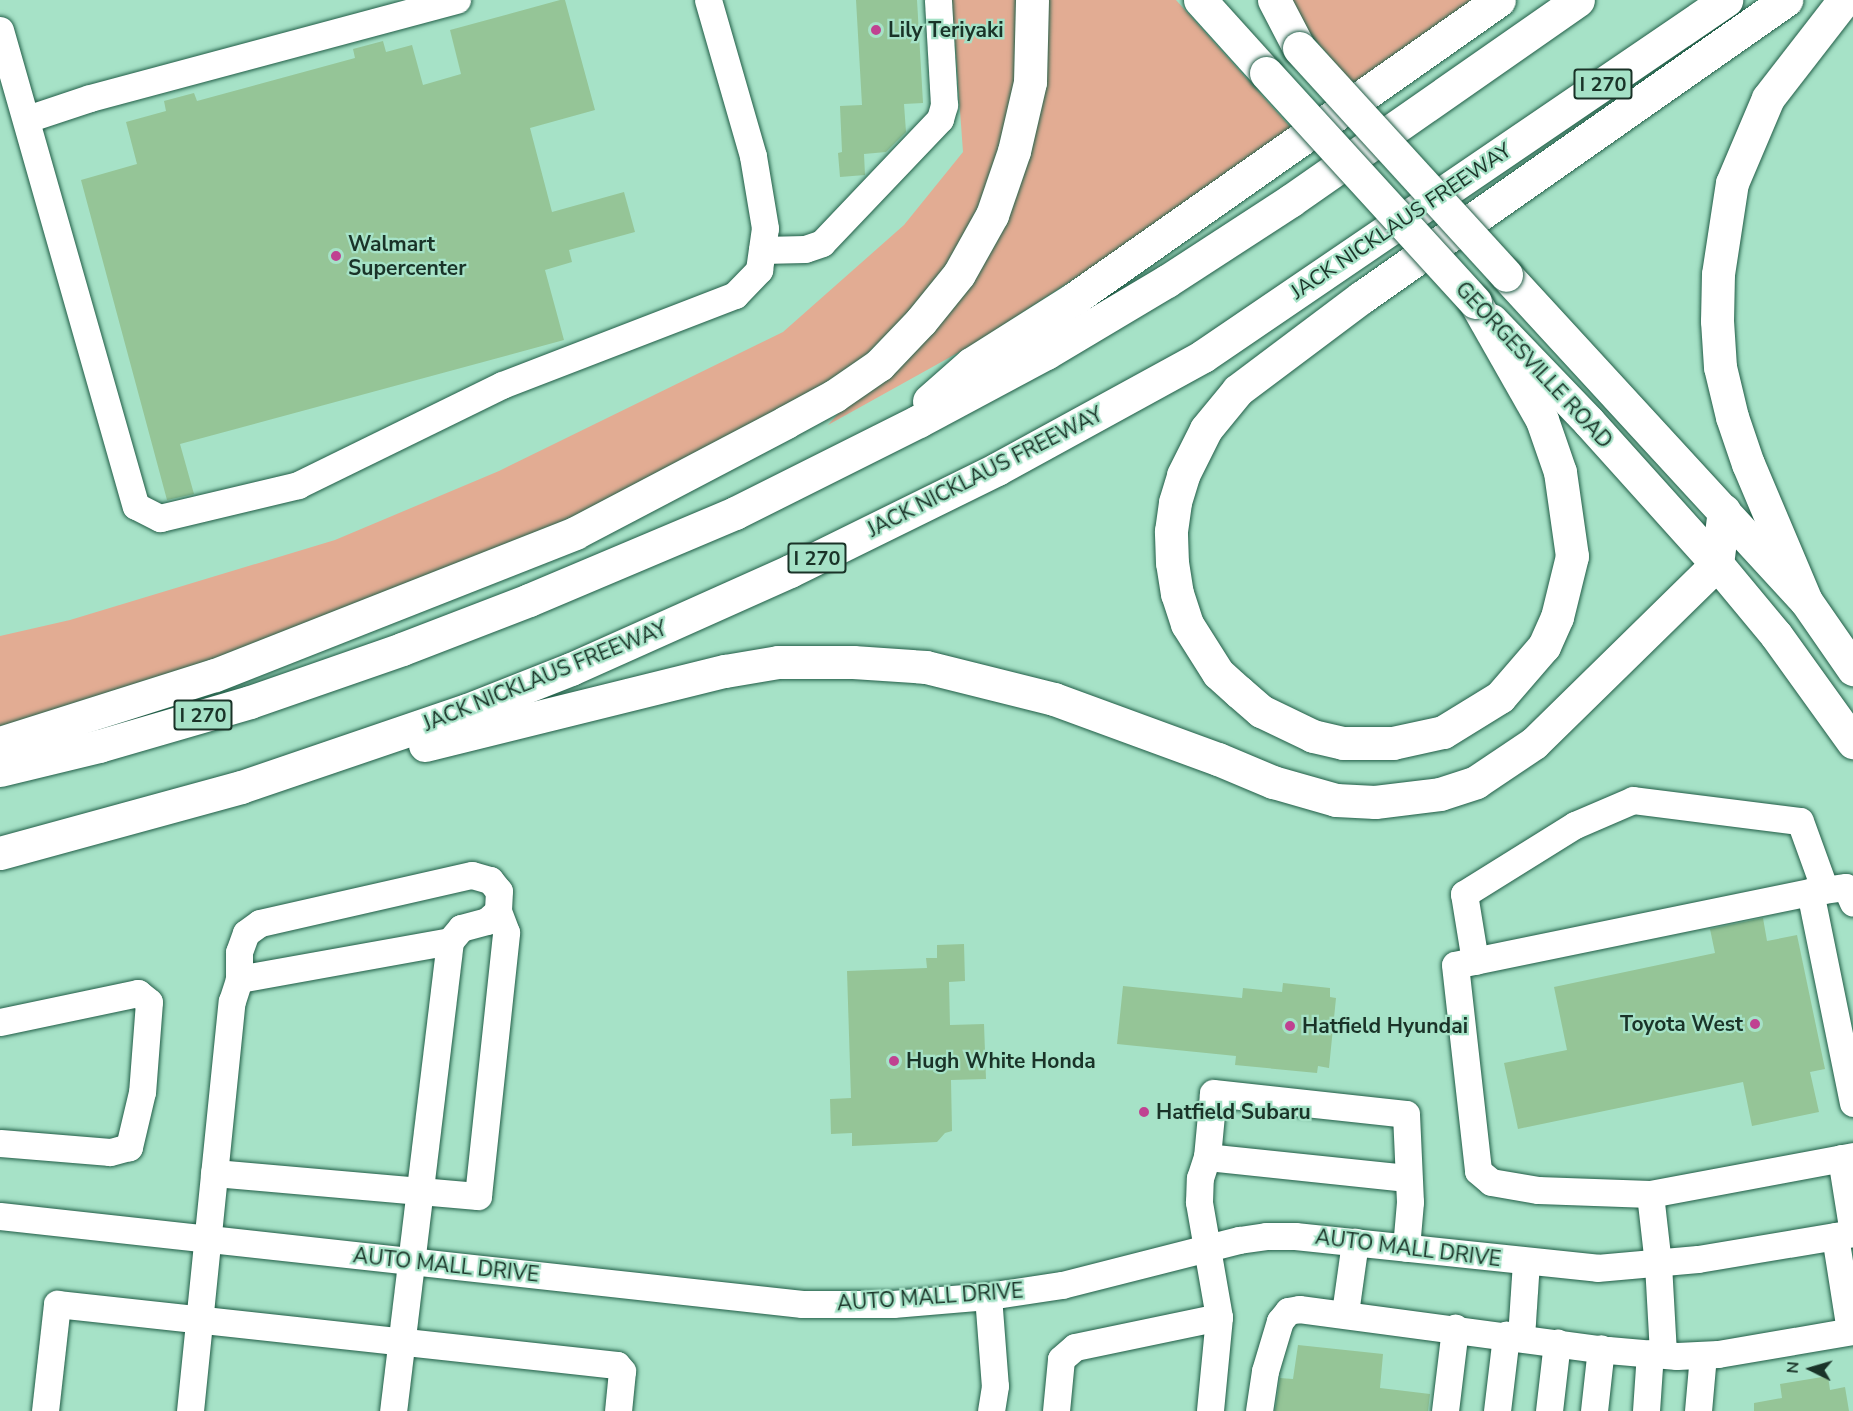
<!DOCTYPE html>
<style>
body{margin:0}
#map{position:relative;width:1853px;height:1411px;overflow:hidden;background:#a6e2c7;font-family:"Nunito Sans",sans-serif}
div>[style]{position:absolute}
[style*='--x']{left:calc(var(--x)*1px);top:calc(var(--y)*1px);width:calc(var(--w)*1px);rotate:calc(var(--a)*1deg)}
.green>*{inset:0;background:#e2ac93}
.building>*{inset:0;background:#95c597}
.roads{filter:drop-shadow(0 0 2px #215d47) drop-shadow(0 0 2px #215d47)}
.minor>*{height:27px;margin:-13.5px;padding:0 13.5px;transform-origin:13.5px;border-radius:13.5px;background:#fff}
.major>*{height:33px;margin:-16.5px;padding:0 16.5px;transform-origin:16.5px;border-radius:16.5px;background:#fff}
.highway>*{height:33px;margin:-16.5px;padding:0 16.5px;transform-origin:16.5px;border-radius:16.5px;background:#fff}
.bridges{filter:drop-shadow(0 0 2px #215d47) drop-shadow(0 0 2px #215d47)}
.major-bridge>*{height:33px;margin:-16.5px;padding:0 16.5px;transform-origin:16.5px;border-radius:16.5px;background:#fff}
.dots>*{width:16px;height:16px;translate:-50% -50%;box-sizing:border-box;border:3px solid #a6e2c7;border-radius:50%}
span{translate:-50% -50%;white-space:nowrap;text-align:center;line-height:1.15;-webkit-text-stroke:4.5px #a6e2c7;paint-order:stroke}
.shield-label span{padding:2px 4px;background:#a6e2c7;border:2px solid;border-radius:4px;-webkit-text-stroke-width:0}
.shield-label{font-size:20px;color:#1a3328;font-weight:700}
.poi-label{font-size:21px;color:#1a3328;font-weight:700}
.left{translate:0 -50%;text-align:left}
.right{translate:-100% -50%;text-align:right}
.street-label{font-size:21px;color:#1a3328}
.north{position:absolute;left:1781px;top:1339px;width:60px;height:60px;-webkit-text-stroke:4px #a6e2c7;paint-order:stroke;rotate:275deg;font-size:16px;font-weight:700;line-height:24px;text-align:center;color:#1a3328}
.north::after{content:'';display:block;margin:auto;width:21px;height:27px;background:#1a3328;clip-path:polygon(50% 0,100% 100%,50% 72%,0 100%)}
</style>
<div id="map">
<div class="green">
<div style="clip-path:polygon(952px 0,1020px 0,1019px 69px,980px 219px,942px 279px,841px 380px,621px 498px,133px 693px,0 726px,0 636px,70px 620px,335px 540px,499px 471px,783px 332px,904px 225px,963px 152px)"></div>
<div style="clip-path:polygon(1041px 0,1176px 0,1293px 130px,1139px 237px,972px 345px,828px 425px,984px 250px)"></div>
<div style="clip-path:polygon(1291px 0,1477px 0,1356px 87px,1311px 35px)"></div>
</div>
<div class="building">
<div style="clip-path:polygon(560px 0,565px 0,595px 110px,530px 128px,552px 212px,624px 192px,635px 232px,569px 250px,572px 262px,545px 270px,564px 340px,180px 444px,194px 494px,167px 500px,81px 180px,137px 164px,126px 122px,166px 111px,164px 101px,194px 93px,197px 101px,355px 58px,353px 49px,383px 41px,386px 52px,412px 45px,423px 85px,461px 74px,450px 30px)"></div>
<div style="clip-path:polygon(856px 0,917px 0,923px 103px,904px 104px,906px 132px,886px 152px,864px 154px,865px 175px,840px 177px,838px 153px,842px 152px,840px 106px,862px 105px)"></div>
<div style="clip-path:polygon(1763px 918px,1767px 941px,1797px 935px,1825px 1069px,1810px 1072px,1819px 1112px,1752px 1126px,1743px 1082px,1518px 1129px,1504px 1063px,1567px 1050px,1554px 987px,1715px 953px,1710px 929px)"></div>
<div style="clip-path:polygon(964px 944px,965px 981px,949px 982px,950px 1025px,984px 1024px,986px 1079px,951px 1080px,952px 1131px,945px 1133px,937px 1142px,852px 1146px,852px 1133px,831px 1134px,830px 1099px,851px 1098px,847px 971px,927px 968px,926px 958px,937px 958px,937px 945px)"></div>
<div style="clip-path:polygon(1283px 983px,1330px 988px,1330px 997px,1336px 998px,1329px 1068px,1318px 1066px,1317px 1073px,1235px 1065px,1236px 1056px,1117px 1044px,1123px 986px,1242px 998px,1243px 988px,1282px 992px)"></div>
<div style="clip-path:polygon(1298px 1345px,1383px 1354px,1380px 1388px,1430px 1394px,1428px 1411px,1275px 1411px,1280px 1378px,1293px 1379px)"></div>
<div style="clip-path:polygon(1828px 1376px,1830px 1390px,1845px 1387px,1849px 1411px,1754px 1411px,1754px 1403px,1782px 1398px,1780px 1384px)"></div>
</div>
<div class="roads">
<div class="minor">
<div style="--x:0;--y:30;--w:495;--a:74.1"></div>
<div style="--x:136;--y:506;--w:27;--a:27"></div>
<div style="--x:160;--y:518;--w:142;--a:-13.4"></div>
<div style="--x:298;--y:485;--w:227;--a:-26.1"></div>
<div style="--x:502;--y:385;--w:250;--a:-21.1"></div>
<div style="--x:735;--y:295;--w:35;--a:-46"></div>
<div style="--x:759;--y:270;--w:42;--a:-81.9"></div>
<div style="--x:765;--y:228;--w:73;--a:-99.5"></div>
<div style="--x:753;--y:156;--w:162;--a:-106.1"></div>
<div style="--x:27;--y:119;--w:66;--a:-18.4"></div>
<div style="--x:90;--y:98;--w:380;--a:-15"></div>
<div style="--x:762;--y:250;--w:43;--a:-1.3"></div>
<div style="--x:805;--y:249;--w:18;--a:-19"></div>
<div style="--x:822;--y:243;--w:171;--a:-46.4"></div>
<div style="--x:940;--y:119;--w:15;--a:-74"></div>
<div style="--x:944;--y:105;--w:105;--a:-93.3"></div>
<div style="--x:1810;--y:892;--w:36;--a:-8"></div>
<div style="--x:1846;--y:887;--w:17;--a:66"></div>
<div style="--x:1475;--y:961;--w:68;--a:-99.3"></div>
<div style="--x:1464;--y:894;--w:131;--a:-31.9"></div>
<div style="--x:1575;--y:825;--w:63;--a:-23.3"></div>
<div style="--x:1633;--y:800;--w:168;--a:7.2"></div>
<div style="--x:1800;--y:821;--w:73;--a:70.1"></div>
<div style="--x:239;--y:979;--w:27;--a:-90"></div>
<div style="--x:239;--y:952;--w:20;--a:-70"></div>
<div style="--x:246;--y:933;--w:17;--a:-36"></div>
<div style="--x:260;--y:923;--w:217;--a:-12.8"></div>
<div style="--x:472;--y:875;--w:19;--a:16"></div>
<div style="--x:490;--y:880;--w:14;--a:51"></div>
<div style="--x:499;--y:891;--w:20;--a:93"></div>
<div style="--x:498;--y:911;--w:15;--a:138"></div>
<div style="--x:487;--y:921;--w:27;--a:165"></div>
<div style="--x:461;--y:928;--w:17;--a:130"></div>
<div style="--x:0;--y:1022;--w:141;--a:-11.9"></div>
<div style="--x:138;--y:993;--w:14;--a:39"></div>
<div style="--x:149;--y:1002;--w:90;--a:94.4"></div>
<div style="--x:142;--y:1092;--w:57;--a:103.3"></div>
<div style="--x:129;--y:1147;--w:20;--a:165"></div>
<div style="--x:110;--y:1152;--w:110;--a:-175.3"></div>
<div style="--x:1853;--y:1103;--w:215;--a:-101.5"></div>
<div style="--x:1810;--y:892;--w:362;--a:168.4"></div>
<div style="--x:1455;--y:965;--w:207;--a:83.6"></div>
<div style="--x:1478;--y:1171;--w:17;--a:40"></div>
<div style="--x:1491;--y:1182;--w:48;--a:9.7"></div>
<div style="--x:1538;--y:1190;--w:112;--a:2"></div>
<div style="--x:1650;--y:1194;--w:207;--a:-10.6"></div>
<div style="--x:1207;--y:1157;--w:202;--a:6"></div>
<div style="--x:214;--y:1173;--w:265;--a:5"></div>
<div style="--x:478;--y:1196;--w:265;--a:-83.9"></div>
<div style="--x:506;--y:932;--w:22;--a:-111"></div>
<div style="--x:1650;--y:1194;--w:70;--a:83.5"></div>
<div style="--x:1658;--y:1264;--w:90;--a:86.8"></div>
<div style="--x:0;--y:1216;--w:807;--a:6.26"></div>
<div style="--x:802;--y:1304;--w:91;--a:0"></div>
<div style="--x:893;--y:1304;--w:95;--a:-4.8"></div>
<div style="--x:988;--y:1296;--w:75;--a:-8.5"></div>
<div style="--x:1062;--y:1285;--w:183;--a:-14.3"></div>
<div style="--x:1239;--y:1240;--w:27;--a:-8"></div>
<div style="--x:1266;--y:1236;--w:29;--a:0"></div>
<div style="--x:1295;--y:1236;--w:304;--a:6"></div>
<div style="--x:1597;--y:1268;--w:101;--a:-5.1"></div>
<div style="--x:1698;--y:1259;--w:157;--a:-9.5"></div>
<div style="--x:1853;--y:1233;--w:76;--a:-99.1"></div>
<div style="--x:1835;--y:1236;--w:96;--a:81"></div>
<div style="--x:988;--y:1296;--w:90;--a:85.6"></div>
<div style="--x:995;--y:1386;--w:25;--a:99"></div>
<div style="--x:1345;--y:1313;--w:72;--a:-82"></div>
<div style="--x:1219;--y:1317;--w:117;--a:-99.9"></div>
<div style="--x:1199;--y:1202;--w:24;--a:-88"></div>
<div style="--x:1200;--y:1178;--w:22;--a:-72"></div>
<div style="--x:1207;--y:1157;--w:64;--a:-84.6"></div>
<div style="--x:1213;--y:1093;--w:194;--a:6.2"></div>
<div style="--x:1406;--y:1114;--w:88;--a:87.4"></div>
<div style="--x:1410;--y:1202;--w:46;--a:95"></div>
<div style="--x:1521;--y:1337;--w:75;--a:-86.2"></div>
<div style="--x:45;--y:1411;--w:108;--a:-83.6"></div>
<div style="--x:57;--y:1304;--w:563;--a:6.22"></div>
<div style="--x:617;--y:1365;--w:8;--a:50"></div>
<div style="--x:622;--y:1371;--w:40;--a:95.7"></div>
<div style="--x:190;--y:1411;--w:412;--a:-84.2"></div>
<div style="--x:232;--y:1001;--w:23;--a:-72"></div>
<div style="--x:239;--y:979;--w:214;--a:-10.2"></div>
<div style="--x:450;--y:941;--w:473;--a:96.9"></div>
<div style="--x:1056;--y:1411;--w:52;--a:-84.5"></div>
<div style="--x:1061;--y:1359;--w:18;--a:-41"></div>
<div style="--x:1075;--y:1347;--w:147;--a:-11.8"></div>
<div style="--x:1219;--y:1317;--w:94;--a:95.5"></div>
<div style="--x:1259;--y:1411;--w:40;--a:-81.5"></div>
<div style="--x:1265;--y:1371;--w:52;--a:-73.3"></div>
<div style="--x:1280;--y:1321;--w:13;--a:-51"></div>
<div style="--x:1288;--y:1311;--w:11;--a:-10"></div>
<div style="--x:1299;--y:1309;--w:312;--a:7.6"></div>
<div style="--x:1608;--y:1350;--w:69;--a:5"></div>
<div style="--x:1677;--y:1356;--w:41;--a:-2.8"></div>
<div style="--x:1718;--y:1354;--w:137;--a:-9.7"></div>
<div style="--x:1445;--y:1411;--w:84;--a:-83.1"></div>
<div style="--x:1497;--y:1411;--w:77;--a:-83.2"></div>
<div style="--x:1549;--y:1411;--w:69;--a:-83.4"></div>
<div style="--x:1594;--y:1411;--w:63;--a:-83.7"></div>
<div style="--x:1646;--y:1411;--w:58;--a:-86.1"></div>
<div style="--x:1698;--y:1411;--w:56;--a:-84.9"></div>
</div>
<div class="major">
<div style="--x:1200;--y:0;--w:98;--a:47.9"></div>
<div style="--x:1506;--y:275;--w:443;--a:47.4"></div>
<div style="--x:1806;--y:601;--w:83;--a:55.3"></div>
<div style="--x:1491;--y:320;--w:141;--a:46.1"></div>
<div style="--x:1589;--y:422;--w:191;--a:48"></div>
<div style="--x:1717;--y:564;--w:92;--a:50.3"></div>
<div style="--x:1776;--y:635;--w:132;--a:54.3"></div>
</div>
<div class="highway">
<div style="--x:1274;--y:0;--w:54;--a:62.5"></div>
<div style="--x:1475;--y:302;--w:136;--a:60.4"></div>
<div style="--x:1542;--y:420;--w:55;--a:70.9"></div>
<div style="--x:1560;--y:472;--w:85;--a:81.9"></div>
<div style="--x:1572;--y:556;--w:63;--a:103.8"></div>
<div style="--x:1557;--y:617;--w:32;--a:114"></div>
<div style="--x:1544;--y:646;--w:67;--a:130.8"></div>
<div style="--x:1500;--y:697;--w:67;--a:148.4"></div>
<div style="--x:1443;--y:732;--w:51;--a:167.6"></div>
<div style="--x:1393;--y:743;--w:50;--a:180"></div>
<div style="--x:1343;--y:743;--w:31;--a:-167"></div>
<div style="--x:1313;--y:736;--w:58;--a:-154.3"></div>
<div style="--x:1261;--y:711;--w:29;--a:-139"></div>
<div style="--x:1239;--y:692;--w:28;--a:-138"></div>
<div style="--x:1218;--y:673;--w:58;--a:-122.3"></div>
<div style="--x:1187;--y:624;--w:32;--a:-108"></div>
<div style="--x:1177;--y:594;--w:31;--a:-99"></div>
<div style="--x:1172;--y:563;--w:32;--a:-92"></div>
<div style="--x:1171;--y:531;--w:29;--a:-82"></div>
<div style="--x:1175;--y:502;--w:28;--a:-73"></div>
<div style="--x:1183;--y:475;--w:51;--a:-63.4"></div>
<div style="--x:1206;--y:429;--w:50;--a:-50.6"></div>
<div style="--x:1238;--y:390;--w:155;--a:-36.9"></div>
<div style="--x:1362;--y:297;--w:518;--a:-35.01"></div>
<div style="--x:929;--y:401;--w:56;--a:-41.4"></div>
<div style="--x:971;--y:364;--w:123;--a:-32.4"></div>
<div style="--x:1075;--y:298;--w:518;--a:-35.1"></div>
<div style="--x:1806;--y:601;--w:149;--a:-112.9"></div>
<div style="--x:1748;--y:464;--w:50;--a:-108.8"></div>
<div style="--x:1732;--y:417;--w:51;--a:-103.5"></div>
<div style="--x:1720;--y:367;--w:46;--a:-93.7"></div>
<div style="--x:1717;--y:321;--w:47;--a:-88.8"></div>
<div style="--x:1718;--y:274;--w:92;--a:-81.3"></div>
<div style="--x:1732;--y:183;--w:92;--a:-67"></div>
<div style="--x:1768;--y:98;--w:124;--a:-52.2"></div>
<div style="--x:0;--y:743;--w:225;--a:-17.6"></div>
<div style="--x:215;--y:675;--w:387;--a:-21.5"></div>
<div style="--x:575;--y:533;--w:238;--a:-27.7"></div>
<div style="--x:786;--y:422;--w:55;--a:-28.4"></div>
<div style="--x:834;--y:396;--w:55;--a:-34.6"></div>
<div style="--x:879;--y:365;--w:61;--a:-46.3"></div>
<div style="--x:921;--y:321;--w:60;--a:-51"></div>
<div style="--x:959;--y:274;--w:68;--a:-60.8"></div>
<div style="--x:992;--y:215;--w:68;--a:-71"></div>
<div style="--x:1014;--y:151;--w:71;--a:-76.9"></div>
<div style="--x:1030;--y:82;--w:82;--a:-88.6"></div>
<div style="--x:425;--y:745;--w:309;--a:-13.9"></div>
<div style="--x:725;--y:671;--w:54;--a:-9.6"></div>
<div style="--x:778;--y:662;--w:75;--a:0"></div>
<div style="--x:853;--y:662;--w:73;--a:3.9"></div>
<div style="--x:926;--y:667;--w:132;--a:14"></div>
<div style="--x:1054;--y:699;--w:175;--a:20.1"></div>
<div style="--x:1218;--y:759;--w:60;--a:22.7"></div>
<div style="--x:1273;--y:782;--w:66;--a:15.9"></div>
<div style="--x:1336;--y:800;--w:39;--a:3"></div>
<div style="--x:1375;--y:802;--w:65;--a:-7"></div>
<div style="--x:1440;--y:794;--w:38;--a:-18"></div>
<div style="--x:1476;--y:782;--w:70;--a:-33.9"></div>
<div style="--x:1534;--y:743;--w:256;--a:-44.4"></div>
<div style="--x:1717;--y:564;--w:54;--a:-82.6"></div>
<div style="--x:0;--y:770;--w:102;--a:-13.6"></div>
<div style="--x:99;--y:746;--w:157;--a:-16.2"></div>
<div style="--x:250;--y:702;--w:161;--a:-19.2"></div>
<div style="--x:402;--y:649;--w:136;--a:-21.1"></div>
<div style="--x:529;--y:600;--w:224;--a:-22.9"></div>
<div style="--x:735;--y:513;--w:206;--a:-26.6"></div>
<div style="--x:919;--y:421;--w:144;--a:-28.2"></div>
<div style="--x:1046;--y:353;--w:141;--a:-30.8"></div>
<div style="--x:1167;--y:281;--w:147;--a:-33"></div>
<div style="--x:1290;--y:201;--w:351;--a:-34.9"></div>
<div style="--x:0;--y:853;--w:250;--a:-15.3"></div>
<div style="--x:241;--y:787;--w:239;--a:-18.8"></div>
<div style="--x:467;--y:710;--w:112;--a:-21.5"></div>
<div style="--x:571;--y:669;--w:240;--a:-24.1"></div>
<div style="--x:790;--y:571;--w:231;--a:-26.2"></div>
<div style="--x:997;--y:469;--w:235;--a:-28.7"></div>
<div style="--x:1203;--y:356;--w:633;--a:-34.24"></div>
</div>
</div>
<div class="bridges">
<div class="major-bridge">
<div style="--x:1299;--y:48;--w:307;--a:47.6"></div>
<div style="--x:1266;--y:73;--w:310;--a:47.6"></div>
</div>
</div>
<div class="dots">
<div style="left:876px;top:30px;background:#c04291"></div>
<div style="left:336px;top:256px;background:#c04291"></div>
<div style="left:1755px;top:1024px;background:#c04291"></div>
<div style="left:1290px;top:1026px;background:#c04291"></div>
<div style="left:894px;top:1061px;background:#c04291"></div>
<div style="left:1144px;top:1112px;background:#c04291"></div>
</div>
<div class="shield-label">
<span style="left:1603px;top:84px">I 270</span>
<span style="left:817px;top:558px">I 270</span>
<span style="left:203px;top:715px">I 270</span>
</div>
<div class="poi-label">
<span class="left" style="left:888px;top:30px">Lily Teriyaki</span>
<span class="left" style="left:348px;top:256px">Walmart<br>Supercenter</span>
<span class="right" style="left:1743px;top:1024px">Toyota West</span>
<span class="left" style="left:1302px;top:1026px">Hatfield Hyundai</span>
<span class="left" style="left:906px;top:1061px">Hugh White Honda</span>
<span class="left" style="left:1156px;top:1112px">Hatfield Subaru</span>
</div>
<div class="street-label">
<span style="left:1401px;top:221px;rotate:-34deg">JACK NICKLAUS FREEWAY</span>
<span style="left:1534px;top:365px;rotate:47deg">GEORGESVILLE ROAD</span>
<span style="left:985px;top:472px;rotate:-27deg">JACK NICKLAUS FREEWAY</span>
<span style="left:545px;top:676px;rotate:-22deg">JACK NICKLAUS FREEWAY</span>
<span style="left:1408px;top:1248px;rotate:7deg">AUTO MALL DRIVE</span>
<span style="left:446px;top:1265px;rotate:6deg">AUTO MALL DRIVE</span>
<span style="left:930px;top:1297px;rotate:-4deg">AUTO MALL DRIVE</span>
</div>
<div class="north">N</div>
</div>
